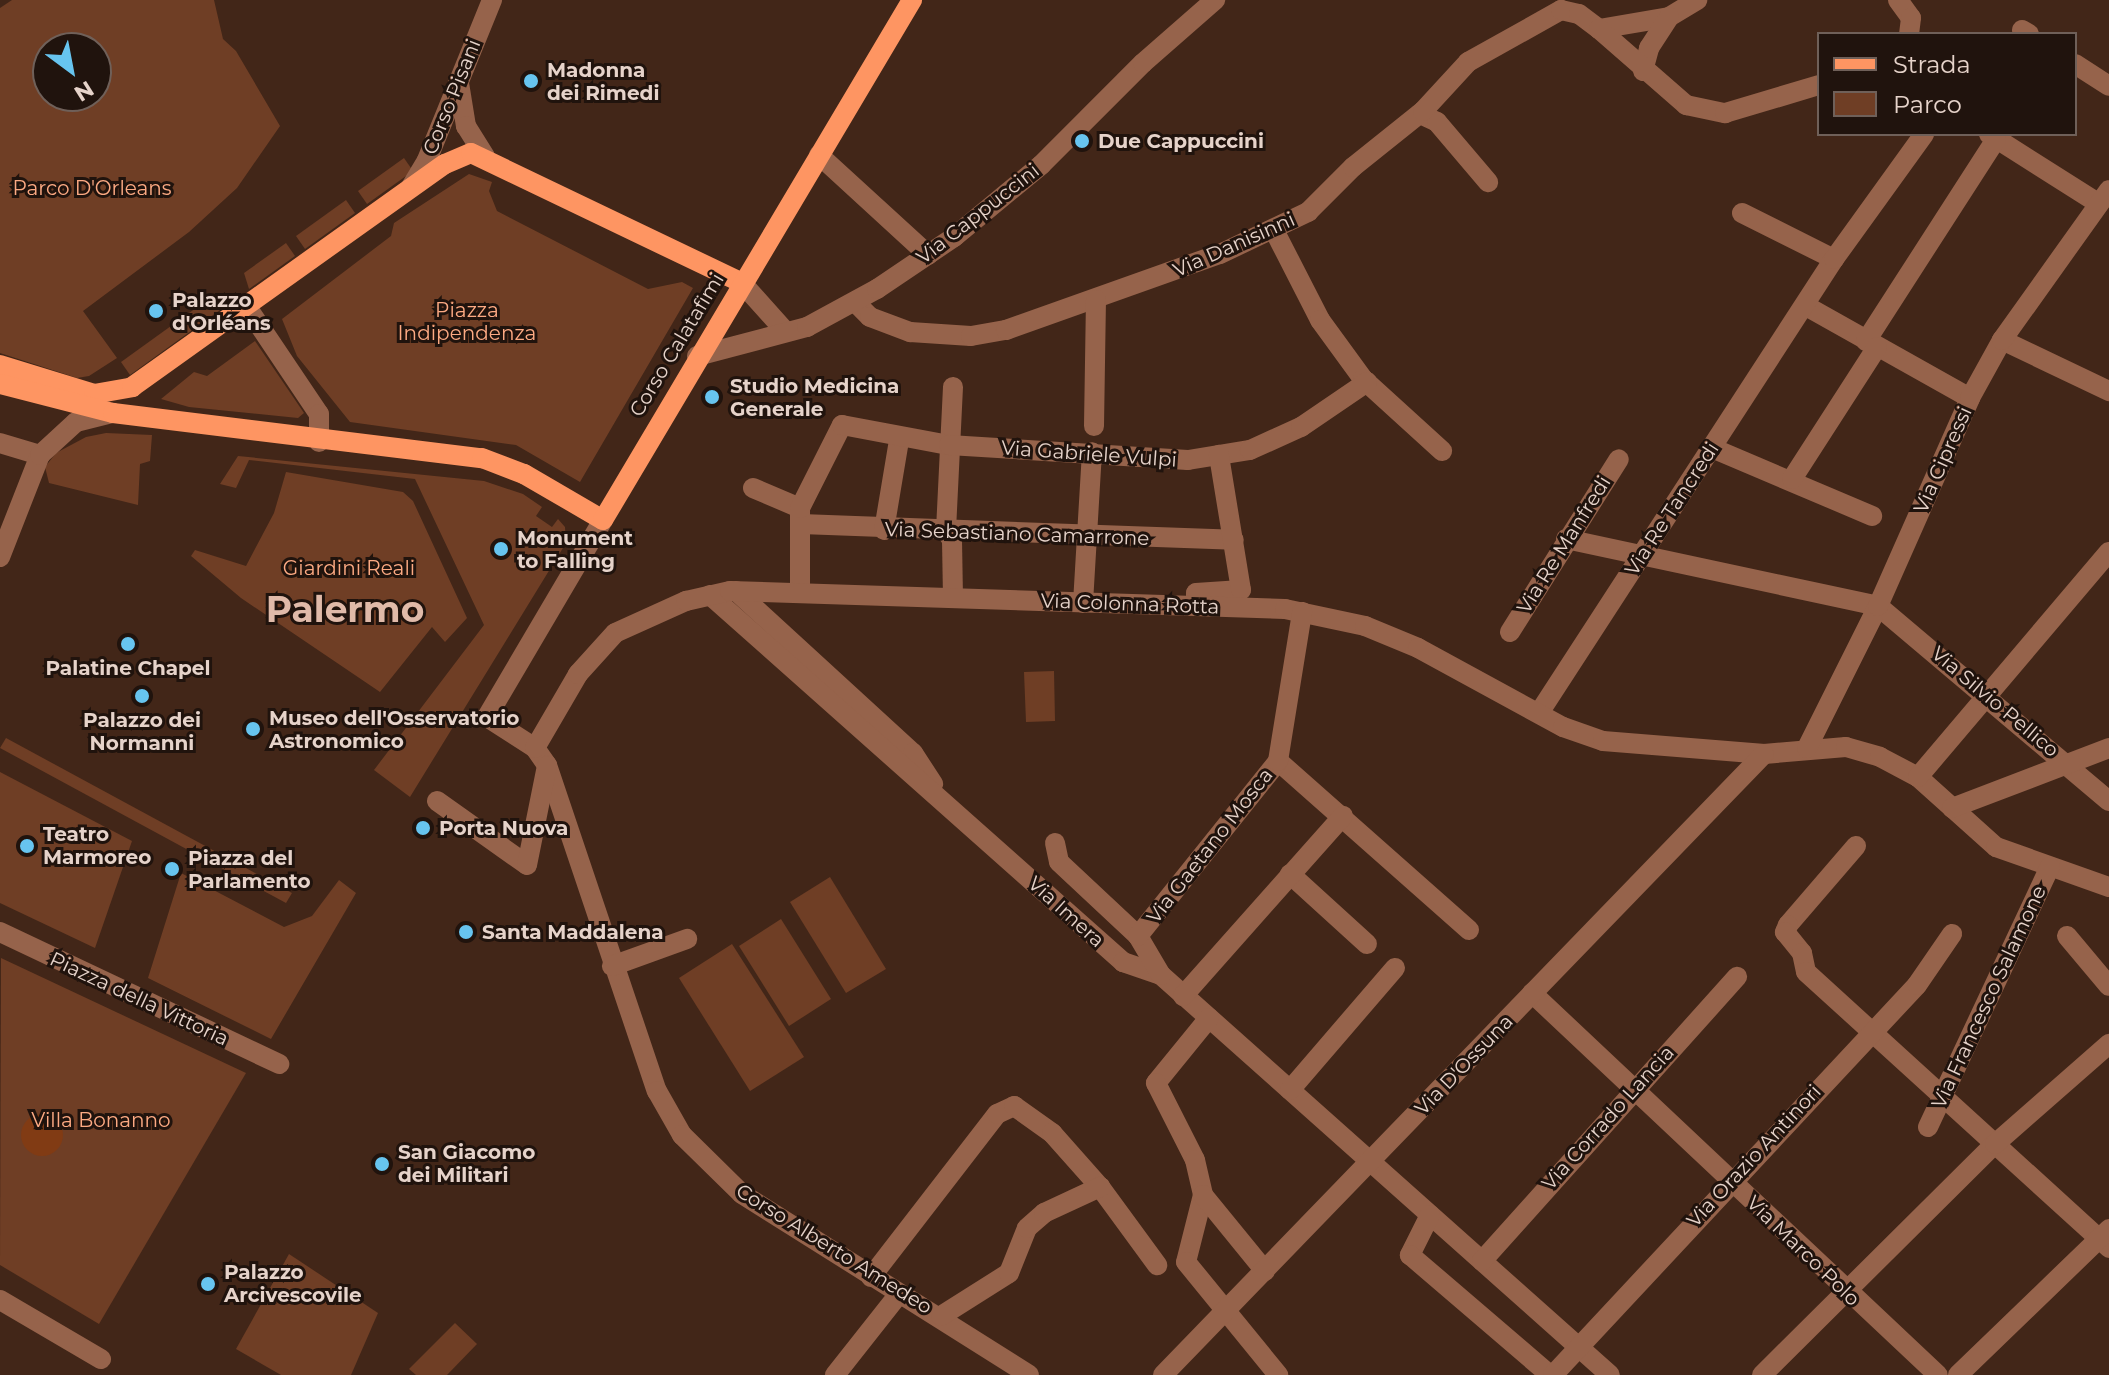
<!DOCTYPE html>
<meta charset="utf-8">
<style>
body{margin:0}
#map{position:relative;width:2109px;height:1375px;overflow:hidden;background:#422618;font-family:Montserrat,sans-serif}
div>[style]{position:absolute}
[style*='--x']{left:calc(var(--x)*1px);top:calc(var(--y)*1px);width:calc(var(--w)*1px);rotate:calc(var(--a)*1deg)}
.green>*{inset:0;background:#6f3e25}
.water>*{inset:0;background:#813b14}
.round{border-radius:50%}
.minor>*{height:20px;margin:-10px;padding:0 10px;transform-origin:10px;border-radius:10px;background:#96634b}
.major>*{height:20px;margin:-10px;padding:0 10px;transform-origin:10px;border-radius:10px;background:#fe9562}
.dots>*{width:22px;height:22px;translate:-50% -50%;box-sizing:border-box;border:4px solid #20130d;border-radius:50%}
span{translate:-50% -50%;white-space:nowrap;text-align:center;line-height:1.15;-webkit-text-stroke:6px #20130d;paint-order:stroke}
.poi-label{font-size:20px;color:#e6d3ca;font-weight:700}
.left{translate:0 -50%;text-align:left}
.street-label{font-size:20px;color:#e6d3ca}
.park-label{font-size:20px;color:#fdaa83}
.town-label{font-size:36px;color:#e0baa9;font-weight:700}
.legend{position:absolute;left:1817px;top:32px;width:260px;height:104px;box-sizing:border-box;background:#20130d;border:2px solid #6f6059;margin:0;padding:10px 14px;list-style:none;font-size:24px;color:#e6d3ca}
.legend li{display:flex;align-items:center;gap:16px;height:40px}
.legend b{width:40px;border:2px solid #6f6059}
.north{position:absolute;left:32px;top:32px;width:80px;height:80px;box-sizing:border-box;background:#20130d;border:2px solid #6f6059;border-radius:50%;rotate:148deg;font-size:22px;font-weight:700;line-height:32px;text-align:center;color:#e6d3ca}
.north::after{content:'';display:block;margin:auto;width:28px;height:36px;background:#67c4ef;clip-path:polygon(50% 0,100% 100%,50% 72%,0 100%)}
</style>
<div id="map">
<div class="green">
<div style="clip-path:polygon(evenodd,12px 0,214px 0,223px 39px,236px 51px,280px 126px,237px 188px,189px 232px,83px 311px,117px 358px,89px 376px,77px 378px,0 353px,0 8px,12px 0,48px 48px,96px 48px,96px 96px,48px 96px,48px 48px)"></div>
<div style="clip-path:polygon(404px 158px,413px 171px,367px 204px,358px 191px)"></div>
<div style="clip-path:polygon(469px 174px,492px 182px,489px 191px,497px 211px,648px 289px,682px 282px,693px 288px,580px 482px,516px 445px,350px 422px,297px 356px,282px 319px,391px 236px,394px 223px)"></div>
<div style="clip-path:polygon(346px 200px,355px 213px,305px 249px,296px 236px)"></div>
<div style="clip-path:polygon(286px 243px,295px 256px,249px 289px,244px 273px)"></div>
<div style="clip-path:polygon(214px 295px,227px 305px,130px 375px,121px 362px)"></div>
<div style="clip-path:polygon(255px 341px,304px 413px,298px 418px,189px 407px,161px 399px,194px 372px,207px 376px)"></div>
<div style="clip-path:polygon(106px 433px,152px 435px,150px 461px,140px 464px,138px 505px,49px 483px,45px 467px,56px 453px,86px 437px)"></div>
<div style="clip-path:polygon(238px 456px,484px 481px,523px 494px,542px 507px,536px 516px,552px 527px,558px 519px,565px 527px,566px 543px,410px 797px,374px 770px,484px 625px,415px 479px,249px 460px,236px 488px,220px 484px)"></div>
<div style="clip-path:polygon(286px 472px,403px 492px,413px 501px,467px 618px,445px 642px,432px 627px,380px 692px,241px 598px,191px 556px,195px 550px,246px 566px,274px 513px)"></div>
<div style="clip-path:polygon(1054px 671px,1055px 721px,1026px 722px,1024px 672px)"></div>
<div style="clip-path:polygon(6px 738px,292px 893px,286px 903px,0 748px)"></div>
<div style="clip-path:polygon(0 772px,132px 841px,95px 948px,0 903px)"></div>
<div style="clip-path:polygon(181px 873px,284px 927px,312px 916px,339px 880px,356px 893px,271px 1039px,148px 978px)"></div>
<div style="clip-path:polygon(830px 877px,886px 969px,846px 993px,790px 902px)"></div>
<div style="clip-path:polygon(781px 919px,831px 999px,789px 1026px,739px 946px)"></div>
<div style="clip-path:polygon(732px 944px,804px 1057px,750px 1091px,679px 978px)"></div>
<div style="clip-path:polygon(1px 958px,246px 1073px,99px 1324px,0 1265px)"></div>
<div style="clip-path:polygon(289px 1254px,378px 1313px,351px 1375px,281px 1375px,236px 1349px)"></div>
<div style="clip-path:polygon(455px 1323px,477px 1344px,447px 1375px,416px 1375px,409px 1369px)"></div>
</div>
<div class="water">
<div class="round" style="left:21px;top:1114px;width:42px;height:42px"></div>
</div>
<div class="minor">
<div style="--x:1898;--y:0;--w:22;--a:54"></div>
<div style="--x:1911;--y:18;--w:16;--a:97"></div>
<div style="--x:1599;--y:29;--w:71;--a:-9.7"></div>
<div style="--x:1669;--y:17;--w:33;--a:-31"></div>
<div style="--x:2022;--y:30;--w:8;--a:30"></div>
<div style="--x:2075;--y:64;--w:40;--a:32.9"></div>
<div style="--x:1643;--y:71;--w:24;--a:-75"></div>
<div style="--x:1649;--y:48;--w:37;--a:-57"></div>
<div style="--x:459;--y:83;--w:44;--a:80.8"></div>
<div style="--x:466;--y:126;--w:36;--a:58"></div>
<div style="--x:1420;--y:114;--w:19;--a:25"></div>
<div style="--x:1437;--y:122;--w:79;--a:49.6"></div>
<div style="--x:1989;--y:134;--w:127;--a:32.4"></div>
<div style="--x:819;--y:155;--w:148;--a:42.5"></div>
<div style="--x:411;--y:187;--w:31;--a:-59"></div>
<div style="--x:427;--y:160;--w:173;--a:-67.9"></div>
<div style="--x:1742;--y:213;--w:103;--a:26.6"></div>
<div style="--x:1274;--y:230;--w:101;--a:62.9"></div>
<div style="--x:1320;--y:320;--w:73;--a:53.9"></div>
<div style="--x:1363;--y:379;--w:107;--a:42.3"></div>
<div style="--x:742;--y:283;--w:64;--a:48.1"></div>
<div style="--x:855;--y:302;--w:21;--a:45"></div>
<div style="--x:870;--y:317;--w:43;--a:20.6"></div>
<div style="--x:910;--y:332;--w:61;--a:3.8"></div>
<div style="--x:971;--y:336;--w:36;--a:-10"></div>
<div style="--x:1006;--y:330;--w:227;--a:-19.6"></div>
<div style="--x:1220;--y:254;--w:98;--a:-25.5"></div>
<div style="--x:1308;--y:212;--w:64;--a:-45"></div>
<div style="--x:1353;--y:167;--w:90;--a:-38.7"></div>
<div style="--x:1423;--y:111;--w:67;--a:-47.4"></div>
<div style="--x:1468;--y:62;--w:107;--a:-29.2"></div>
<div style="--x:1561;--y:10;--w:18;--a:13"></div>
<div style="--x:1579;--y:14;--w:25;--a:37"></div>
<div style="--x:1599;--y:29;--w:116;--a:41.1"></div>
<div style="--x:1686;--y:105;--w:40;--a:12"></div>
<div style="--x:1725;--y:113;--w:98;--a:-16.6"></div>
<div style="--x:1806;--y:306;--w:188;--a:29.3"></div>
<div style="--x:247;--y:307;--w:129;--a:56.1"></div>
<div style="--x:319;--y:414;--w:28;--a:90"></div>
<div style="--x:2002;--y:340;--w:119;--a:25.5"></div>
<div style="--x:1866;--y:341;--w:240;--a:-57.2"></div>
<div style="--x:697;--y:356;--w:114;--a:-14.8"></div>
<div style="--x:807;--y:327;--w:80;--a:-28.5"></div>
<div style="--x:877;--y:289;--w:93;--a:-34"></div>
<div style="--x:954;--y:237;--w:113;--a:-39.6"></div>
<div style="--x:1041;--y:165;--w:144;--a:-45"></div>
<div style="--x:1143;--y:63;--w:96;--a:-41.2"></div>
<div style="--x:953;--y:387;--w:144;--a:92.8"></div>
<div style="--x:946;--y:531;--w:11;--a:56"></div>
<div style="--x:952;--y:540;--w:58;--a:89"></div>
<div style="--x:1094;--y:426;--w:126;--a:-89.1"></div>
<div style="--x:0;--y:443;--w:42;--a:16.7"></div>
<div style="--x:1712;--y:448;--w:174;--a:23"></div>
<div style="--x:1792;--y:479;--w:157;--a:-57.2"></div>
<div style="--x:753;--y:488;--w:51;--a:23.1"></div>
<div style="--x:603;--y:520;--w:229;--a:120.5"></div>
<div style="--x:487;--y:717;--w:57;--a:32.9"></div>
<div style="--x:535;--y:748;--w:21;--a:55"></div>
<div style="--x:547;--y:765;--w:344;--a:71.4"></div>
<div style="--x:657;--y:1091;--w:51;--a:60.4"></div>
<div style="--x:682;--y:1135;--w:84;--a:44.5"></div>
<div style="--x:742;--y:1194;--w:339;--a:32.2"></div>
<div style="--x:801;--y:524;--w:433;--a:2.1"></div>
<div style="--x:884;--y:530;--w:91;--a:-80.5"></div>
<div style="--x:1566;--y:539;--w:319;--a:12.1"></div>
<div style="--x:1878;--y:606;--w:302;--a:40.2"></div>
<div style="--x:0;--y:557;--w:110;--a:-68.6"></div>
<div style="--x:40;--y:455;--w:49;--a:-42.5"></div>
<div style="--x:76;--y:422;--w:38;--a:-14"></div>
<div style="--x:736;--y:591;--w:240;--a:42.5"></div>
<div style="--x:913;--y:753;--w:37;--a:57"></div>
<div style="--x:800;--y:592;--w:84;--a:-90"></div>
<div style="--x:800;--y:508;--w:93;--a:-63.2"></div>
<div style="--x:842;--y:425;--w:109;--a:10.6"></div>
<div style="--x:949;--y:445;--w:239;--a:3.6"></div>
<div style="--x:1188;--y:460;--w:63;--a:-9.2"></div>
<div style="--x:1250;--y:450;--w:56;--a:-24.3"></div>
<div style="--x:1301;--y:427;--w:80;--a:-34.3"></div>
<div style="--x:710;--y:595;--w:553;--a:41.62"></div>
<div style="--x:1123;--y:962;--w:40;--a:18.9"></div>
<div style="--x:1161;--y:975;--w:601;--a:41.7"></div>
<div style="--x:1083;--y:603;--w:151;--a:-86.6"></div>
<div style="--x:1196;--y:603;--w:10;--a:-90"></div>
<div style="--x:1196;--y:593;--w:45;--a:-3.8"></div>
<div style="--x:1241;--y:590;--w:137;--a:-99.3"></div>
<div style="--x:1510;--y:632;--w:204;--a:-57.8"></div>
<div style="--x:1539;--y:713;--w:541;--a:-56.99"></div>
<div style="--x:1834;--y:259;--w:154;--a:-54.2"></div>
<div style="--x:535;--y:748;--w:86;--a:-59.8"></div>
<div style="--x:578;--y:674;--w:55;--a:-47.9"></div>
<div style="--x:615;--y:633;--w:78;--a:-24.3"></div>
<div style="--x:686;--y:601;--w:45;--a:-12.8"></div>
<div style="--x:730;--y:591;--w:555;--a:1.86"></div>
<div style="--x:1285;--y:609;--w:82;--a:12"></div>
<div style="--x:1365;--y:626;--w:57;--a:22.5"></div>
<div style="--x:1418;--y:648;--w:165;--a:28.6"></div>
<div style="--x:1563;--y:727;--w:42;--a:19.3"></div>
<div style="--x:1603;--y:741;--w:162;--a:4.6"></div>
<div style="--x:1764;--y:754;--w:82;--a:-4.9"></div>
<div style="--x:1846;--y:747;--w:35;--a:16"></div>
<div style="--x:1880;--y:757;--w:43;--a:27.8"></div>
<div style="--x:1918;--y:777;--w:105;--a:41.9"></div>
<div style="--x:1996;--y:847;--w:120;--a:19.5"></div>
<div style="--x:1807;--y:748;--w:159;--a:-63.4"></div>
<div style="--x:1878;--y:606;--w:227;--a:-66.1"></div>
<div style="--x:1970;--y:398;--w:66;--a:-61.1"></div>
<div style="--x:2002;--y:340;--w:184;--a:-54.5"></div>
<div style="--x:1278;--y:761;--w:255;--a:41.5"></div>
<div style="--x:1918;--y:777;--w:295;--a:-49.7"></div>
<div style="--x:437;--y:801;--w:110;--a:35.4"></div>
<div style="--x:527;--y:865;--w:101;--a:-78.6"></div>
<div style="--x:1952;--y:808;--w:168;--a:-20.9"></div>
<div style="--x:1055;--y:843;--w:19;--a:78"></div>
<div style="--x:1059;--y:862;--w:108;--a:43.1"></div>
<div style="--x:1138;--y:936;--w:45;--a:59.5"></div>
<div style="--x:1856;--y:846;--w:104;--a:130.7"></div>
<div style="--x:1788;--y:925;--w:8;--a:113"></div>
<div style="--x:1785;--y:932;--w:27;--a:51"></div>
<div style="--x:1802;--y:953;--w:19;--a:78"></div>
<div style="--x:1806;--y:972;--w:410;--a:42.3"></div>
<div style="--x:1290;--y:874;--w:104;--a:42.3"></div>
<div style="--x:0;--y:932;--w:309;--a:25.3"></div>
<div style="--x:1138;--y:936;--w:224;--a:-51.3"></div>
<div style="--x:1278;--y:761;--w:151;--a:-80.8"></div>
<div style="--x:2067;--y:936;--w:65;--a:50"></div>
<div style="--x:612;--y:966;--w:80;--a:-19.8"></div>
<div style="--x:1532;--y:993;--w:557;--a:43.26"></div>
<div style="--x:1183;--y:996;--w:241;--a:-48.4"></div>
<div style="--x:1209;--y:1018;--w:84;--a:129.2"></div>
<div style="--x:1156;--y:1083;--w:86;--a:63.1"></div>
<div style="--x:1195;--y:1160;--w:36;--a:77"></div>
<div style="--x:1203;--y:1195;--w:69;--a:104.2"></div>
<div style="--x:1186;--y:1262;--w:146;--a:50.8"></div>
<div style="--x:1290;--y:1090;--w:161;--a:-49.3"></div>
<div style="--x:1928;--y:1127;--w:287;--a:-64.9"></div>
<div style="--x:1203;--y:1195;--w:98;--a:50.8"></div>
<div style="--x:1430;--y:1215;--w:45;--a:116.6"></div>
<div style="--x:1410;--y:1255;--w:184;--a:40.6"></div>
<div style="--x:1482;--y:1261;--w:382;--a:-48.1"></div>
<div style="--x:871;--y:1277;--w:206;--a:-52.3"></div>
<div style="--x:997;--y:1114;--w:19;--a:-25"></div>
<div style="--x:1014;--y:1106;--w:47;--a:35.4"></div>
<div style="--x:1052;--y:1133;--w:72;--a:48.4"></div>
<div style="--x:1100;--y:1187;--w:97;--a:53.8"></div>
<div style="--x:0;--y:1300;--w:117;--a:30.3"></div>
<div style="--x:941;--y:1316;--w:80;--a:-32.3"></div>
<div style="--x:1009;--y:1273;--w:48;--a:-68.2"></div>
<div style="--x:1027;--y:1228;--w:23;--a:-41"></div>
<div style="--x:1044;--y:1213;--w:62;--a:-24.9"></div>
<div style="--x:835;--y:1375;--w:103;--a:-51.7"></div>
<div style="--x:1163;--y:1375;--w:864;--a:-45.94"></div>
<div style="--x:1553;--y:1375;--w:533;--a:-46.97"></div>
<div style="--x:1917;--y:985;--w:62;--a:-55.5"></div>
<div style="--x:1762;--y:1375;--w:328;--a:-44.8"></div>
<div style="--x:1995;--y:1144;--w:152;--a:-41.3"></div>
<div style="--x:1958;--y:1375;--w:210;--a:-44"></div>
</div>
<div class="major">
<div style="--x:0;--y:365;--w:98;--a:17.1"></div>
<div style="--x:94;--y:394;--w:39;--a:-10"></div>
<div style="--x:132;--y:387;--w:384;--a:-35.5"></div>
<div style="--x:445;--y:164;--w:28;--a:-23"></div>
<div style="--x:471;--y:153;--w:301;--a:25.6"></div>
<div style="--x:0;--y:384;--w:117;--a:14.4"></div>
<div style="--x:113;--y:413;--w:372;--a:7"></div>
<div style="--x:482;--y:458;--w:45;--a:20.9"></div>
<div style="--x:524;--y:474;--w:91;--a:30.2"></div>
<div style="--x:603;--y:520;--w:605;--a:-59.28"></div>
</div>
<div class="dots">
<div style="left:531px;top:81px;background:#67c4ef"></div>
<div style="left:1082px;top:141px;background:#67c4ef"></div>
<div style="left:156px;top:311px;background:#67c4ef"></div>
<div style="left:712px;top:397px;background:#67c4ef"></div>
<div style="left:501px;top:549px;background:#67c4ef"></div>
<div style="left:128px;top:644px;background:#67c4ef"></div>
<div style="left:142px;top:696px;background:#67c4ef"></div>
<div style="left:253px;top:729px;background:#67c4ef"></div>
<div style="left:423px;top:828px;background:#67c4ef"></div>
<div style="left:27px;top:846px;background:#67c4ef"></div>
<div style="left:172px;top:869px;background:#67c4ef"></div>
<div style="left:466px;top:932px;background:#67c4ef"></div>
<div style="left:382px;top:1164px;background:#67c4ef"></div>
<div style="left:208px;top:1284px;background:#67c4ef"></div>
</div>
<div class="poi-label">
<span class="left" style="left:547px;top:82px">Madonna<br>dei Rimedi</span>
<span class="left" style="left:1098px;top:141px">Due Cappuccini</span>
<span class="left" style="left:172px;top:312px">Palazzo<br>d'Orléans</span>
<span class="left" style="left:730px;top:398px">Studio Medicina<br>Generale</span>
<span class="left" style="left:517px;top:550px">Monument<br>to Falling</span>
<span style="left:128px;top:668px">Palatine Chapel</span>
<span class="left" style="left:269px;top:730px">Museo dell'Osservatorio<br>Astronomico</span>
<span style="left:142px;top:732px">Palazzo dei<br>Normanni</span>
<span class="left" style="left:439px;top:828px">Porta Nuova</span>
<span class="left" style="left:43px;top:846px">Teatro<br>Marmoreo</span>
<span class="left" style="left:188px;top:870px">Piazza del<br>Parlamento</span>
<span class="left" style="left:482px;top:932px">Santa Maddalena</span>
<span class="left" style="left:398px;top:1164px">San Giacomo<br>dei Militari</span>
<span class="left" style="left:224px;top:1284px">Palazzo<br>Arcivescovile</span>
</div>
<div class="street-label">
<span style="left:452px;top:97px;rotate:-68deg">Corso Pisani</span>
<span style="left:978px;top:214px;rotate:-38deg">Via Cappuccini</span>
<span style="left:1234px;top:245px;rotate:-24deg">Via Danisinni</span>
<span style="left:677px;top:345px;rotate:-59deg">Corso Calatafimi</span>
<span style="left:1089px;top:454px;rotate:4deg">Via Gabriele Vulpi</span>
<span style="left:1943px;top:460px;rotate:-66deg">Via Cipressi</span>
<span style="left:1672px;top:509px;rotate:-57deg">Via Re Tancredi</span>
<span style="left:1017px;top:534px;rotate:2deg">Via Sebastiano Camarrone</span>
<span style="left:1564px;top:545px;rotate:-58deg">Via Re Manfredi</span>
<span style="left:1130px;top:604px;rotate:2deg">Via Colonna Rotta</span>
<span style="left:1995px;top:702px;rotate:40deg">Via Silvio Pellico</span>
<span style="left:1210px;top:846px;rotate:-52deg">Via Gaetano Mosca</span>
<span style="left:1066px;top:912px;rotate:42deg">Via Imera</span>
<span style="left:1989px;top:997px;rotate:-65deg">Via Francesco Salamone</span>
<span style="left:139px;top:999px;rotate:25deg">Piazza della Vittoria</span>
<span style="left:1464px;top:1065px;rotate:-46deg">Via D'Ossuna</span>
<span style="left:1608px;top:1118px;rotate:-48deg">Via Corrado Lancia</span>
<span style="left:1754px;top:1156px;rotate:-47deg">Via Orazio Antinori</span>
<span style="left:834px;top:1249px;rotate:32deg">Corso Alberto Amedeo</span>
<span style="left:1803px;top:1251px;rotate:44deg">Via Marco Polo</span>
</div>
<div class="park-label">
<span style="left:92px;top:188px">Parco D'Orleans</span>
<span style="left:467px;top:322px">Piazza<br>Indipendenza</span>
<span style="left:349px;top:568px">Giardini Reali</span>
<span style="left:101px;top:1120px">Villa Bonanno</span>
</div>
<div class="town-label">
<span style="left:345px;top:610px">Palermo</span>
</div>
<ul class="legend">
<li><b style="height:10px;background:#fe9562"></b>Strada</li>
<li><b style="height:22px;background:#6f3e25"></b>Parco</li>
</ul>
<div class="north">N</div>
</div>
